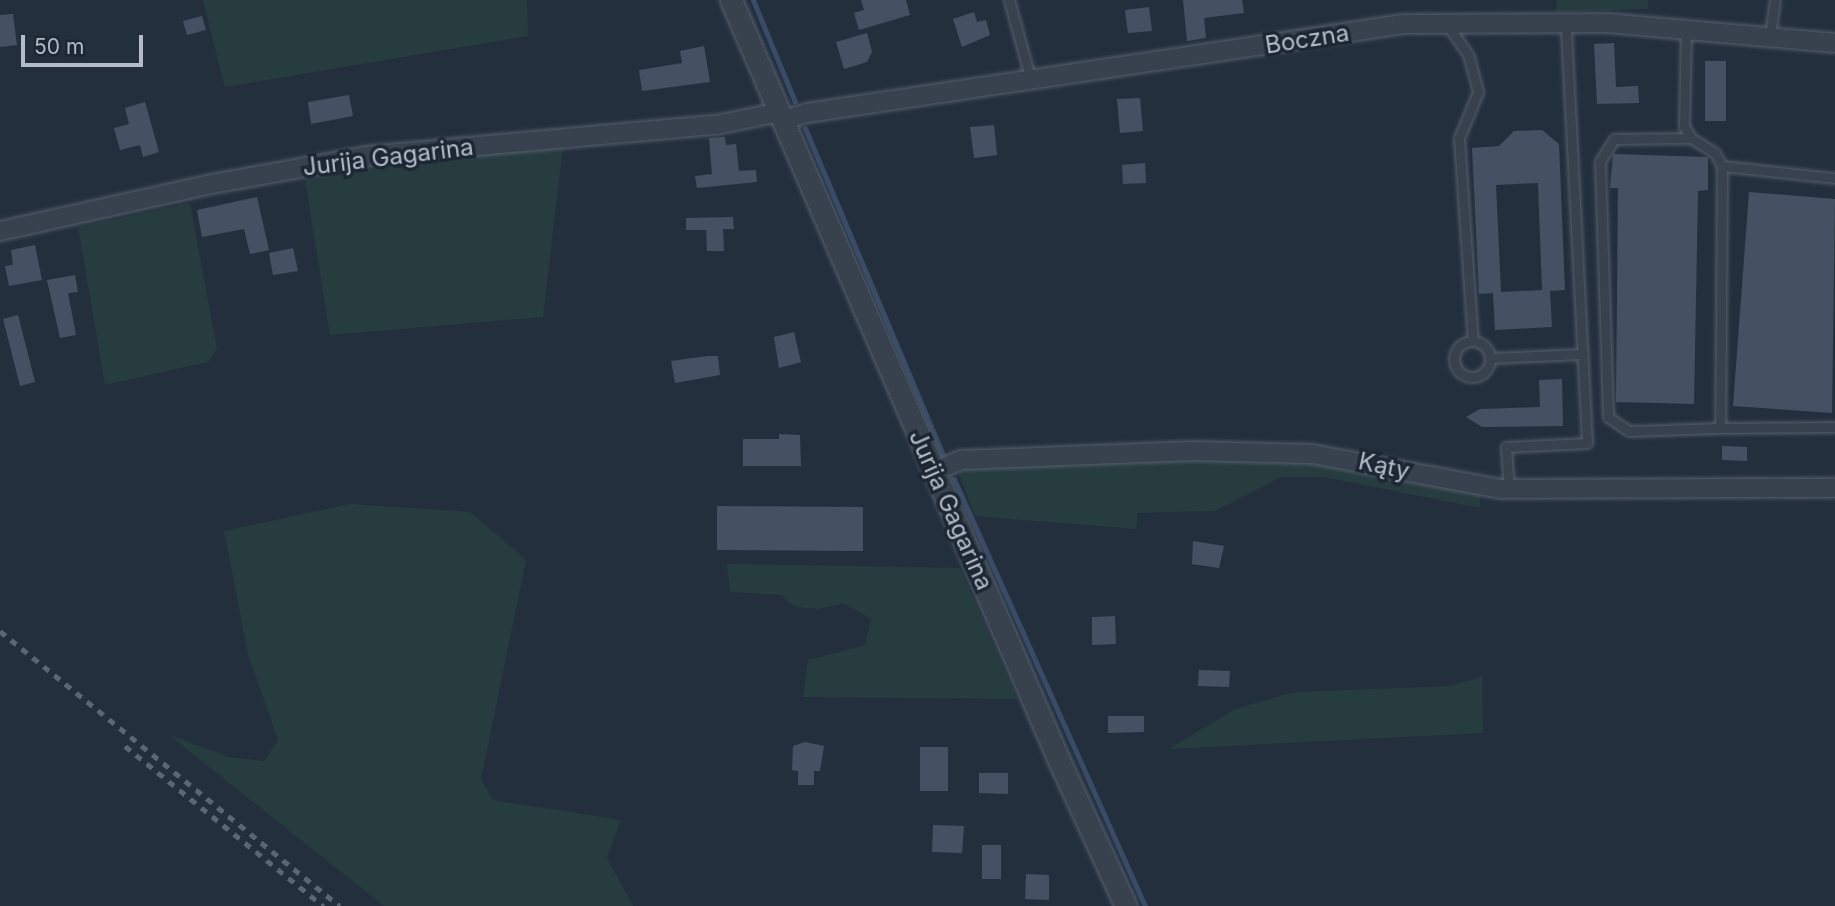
<!DOCTYPE html>
<meta charset="utf-8">
<style>
body{margin:0}
#map{position:relative;width:1835px;height:906px;overflow:hidden;background:#242f3e;font-family:Inter,sans-serif}
div>[style]{position:absolute}
[style*='--x']{left:calc(var(--x)*1px);top:calc(var(--y)*1px);width:calc(var(--w)*1px);rotate:calc(var(--a)*1deg)}
.green>*{inset:0;background:#263c3f}
.stream>*{height:5px;margin:-2.5px;padding:0 2.5px;transform-origin:2.5px;border-radius:2.5px;background:#394c67}
.building>*{inset:0;background:#455162}
.roads{filter:drop-shadow(0 0 2px #565f6c) drop-shadow(0 0 2px #565f6c)}
.service>*{height:9px;margin:-4.5px;padding:0 4.5px;transform-origin:4.5px;border-radius:4.5px;background:#38414e}
.service>.ring{margin:-4.5px;padding:0;box-sizing:content-box;background:none;border:9px solid #38414e;border-radius:50%}
.minor>*{height:18px;margin:-9px;padding:0 9px;transform-origin:9px;border-radius:9px;background:#38414e}
.tertiary>*{height:21px;margin:-10.5px;padding:0 10.5px;transform-origin:10.5px;border-radius:10.5px;background:#38414e}
.rail>*{height:5px;margin-top:-2.5px;transform-origin:0;background:repeating-linear-gradient(90deg,#5a6575 0 7px,transparent 0 14px)}
span{translate:-50% -50%;white-space:nowrap;text-align:center;line-height:1.15;-webkit-text-stroke:7px #1d2633;paint-order:stroke}
.street-label{font-size:24px;color:#b4bcc9}
.scale{position:absolute;left:21px;top:35px;width:122px;height:32px;box-sizing:border-box;border:4px solid #b4bcc9;border-top:0;padding-left:9px;font-size:21px;line-height:24px;white-space:nowrap;color:#b4bcc9;-webkit-text-stroke:5px #1d2633;paint-order:stroke}
</style>
<div id="map">
<div class="green">
<div style="clip-path:polygon(203px 0,527px 0,528px 36px,225px 87px)"></div>
<div style="clip-path:polygon(1557px 0,1648px 0,1648px 9px,1555px 12px)"></div>
<div style="clip-path:polygon(563px 146px,543px 317px,330px 335px,305px 180px,367px 167px)"></div>
<div style="clip-path:polygon(190px 203px,217px 349px,208px 362px,105px 385px,78px 227px)"></div>
<div style="clip-path:polygon(1158px 457px,1330px 461px,1480px 491px,1480px 508px,1324px 477px,1281px 477px,1215px 511px,1138px 513px,1136px 529px,975px 516px,959px 474px,970px 465px)"></div>
<div style="clip-path:polygon(350px 504px,470px 512px,526px 560px,481px 779px,493px 800px,621px 820px,607px 858px,633px 906px,384px 906px,169px 735px,229px 757px,264px 761px,278px 740px,248px 654px,224px 531px)"></div>
<div style="clip-path:polygon(727px 564px,960px 568px,1017px 699px,803px 697px,808px 660px,865px 645px,871px 619px,843px 603px,819px 609px,796px 607px,781px 595px,730px 592px)"></div>
<div style="clip-path:polygon(1482px 676px,1483px 733px,1169px 749px,1235px 709px,1295px 692px,1451px 686px)"></div>
</div>
<div class="stream">
<div style="--x:753;--y:0;--w:110;--a:67.6"></div>
<div style="--x:805;--y:128;--w:354;--a:67.1"></div>
<div style="--x:954;--y:479;--w:468;--a:65.9"></div>
</div>
<div class="building">
<div style="clip-path:polygon(861px 0,906px 0,910px 15px,859px 30px,854px 13px,864px 10px)"></div>
<div style="clip-path:polygon(1183px 0,1242px 0,1244px 13px,1204px 18px,1206px 38px,1187px 41px)"></div>
<div style="clip-path:polygon(1149px 7px,1152px 31px,1128px 33px,1125px 10px)"></div>
<div style="clip-path:polygon(974px 12px,977px 22px,986px 20px,990px 35px,962px 47px,953px 19px)"></div>
<div style="clip-path:polygon(13px 14px,17px 45px,0 47px,0 15px)"></div>
<div style="clip-path:polygon(202px 16px,206px 30px,187px 35px,183px 21px)"></div>
<div style="clip-path:polygon(867px 33px,872px 52px,867px 62px,844px 69px,836px 42px)"></div>
<div style="clip-path:polygon(1614px 43px,1616px 87px,1638px 86px,1639px 103px,1597px 104px,1594px 44px)"></div>
<div style="clip-path:polygon(704px 46px,710px 82px,642px 91px,639px 70px,682px 63px,680px 51px)"></div>
<div style="clip-path:polygon(1705px 61px,1726px 61px,1726px 121px,1705px 121px)"></div>
<div style="clip-path:polygon(349px 95px,353px 116px,311px 124px,308px 102px)"></div>
<div style="clip-path:polygon(1140px 98px,1143px 131px,1120px 133px,1117px 99px)"></div>
<div style="clip-path:polygon(145px 102px,159px 152px,143px 157px,140px 145px,120px 150px,114px 128px,129px 124px,125px 108px)"></div>
<div style="clip-path:polygon(994px 125px,997px 155px,974px 158px,970px 127px)"></div>
<div style="clip-path:polygon(evenodd,1542px 130px,1559px 144px,1565px 290px,1550px 291px,1552px 327px,1495px 330px,1493px 293px,1479px 294px,1472px 148px,1499px 146px,1514px 131px,1542px 130px,1538px 183px,1542px 290px,1501px 292px,1496px 185px,1538px 183px)"></div>
<div style="clip-path:polygon(725px 137px,726px 145px,736px 144px,739px 171px,756px 170px,757px 182px,697px 188px,695px 176px,712px 174px,709px 138px)"></div>
<div style="clip-path:polygon(1613px 154px,1708px 157px,1708px 190px,1698px 191px,1694px 404px,1616px 402px,1618px 188px,1610px 188px)"></div>
<div style="clip-path:polygon(1145px 163px,1146px 183px,1123px 184px,1122px 165px)"></div>
<div style="clip-path:polygon(1749px 192px,1835px 199px,1832px 413px,1733px 406px)"></div>
<div style="clip-path:polygon(257px 197px,269px 250px,250px 254px,244px 229px,202px 237px,197px 210px)"></div>
<div style="clip-path:polygon(733px 217px,734px 229px,723px 229px,724px 251px,707px 251px,706px 230px,686px 230px,686px 218px)"></div>
<div style="clip-path:polygon(35px 245px,42px 280px,9px 286px,5px 266px,13px 265px,11px 250px)"></div>
<div style="clip-path:polygon(293px 248px,298px 271px,273px 275px,269px 253px)"></div>
<div style="clip-path:polygon(75px 275px,78px 292px,68px 293px,76px 335px,60px 338px,47px 280px)"></div>
<div style="clip-path:polygon(18px 315px,35px 382px,20px 386px,3px 319px)"></div>
<div style="clip-path:polygon(794px 332px,801px 362px,779px 368px,774px 337px)"></div>
<div style="clip-path:polygon(708px 356px,718px 356px,720px 375px,675px 383px,671px 361px)"></div>
<div style="clip-path:polygon(1562px 379px,1563px 426px,1482px 427px,1466px 417px,1480px 409px,1540px 407px,1539px 380px)"></div>
<div style="clip-path:polygon(779px 434px,800px 435px,801px 466px,743px 466px,743px 439px,779px 439px)"></div>
<div style="clip-path:polygon(1722px 446px,1747px 447px,1747px 461px,1722px 460px)"></div>
<div style="clip-path:polygon(717px 506px,863px 507px,863px 551px,717px 550px)"></div>
<div style="clip-path:polygon(1193px 541px,1224px 546px,1219px 568px,1192px 564px)"></div>
<div style="clip-path:polygon(1115px 616px,1116px 644px,1092px 645px,1092px 617px)"></div>
<div style="clip-path:polygon(1199px 670px,1230px 671px,1229px 687px,1198px 686px)"></div>
<div style="clip-path:polygon(1108px 716px,1144px 716px,1144px 732px,1108px 733px)"></div>
<div style="clip-path:polygon(805px 742px,824px 746px,820px 771px,814px 771px,814px 785px,798px 785px,798px 771px,792px 770px,793px 746px)"></div>
<div style="clip-path:polygon(920px 747px,948px 747px,948px 791px,920px 791px)"></div>
<div style="clip-path:polygon(979px 773px,1008px 773px,1008px 794px,979px 793px)"></div>
<div style="clip-path:polygon(933px 825px,964px 826px,962px 853px,932px 852px)"></div>
<div style="clip-path:polygon(982px 845px,1001px 845px,1001px 879px,982px 879px)"></div>
<div style="clip-path:polygon(1026px 874px,1049px 875px,1049px 900px,1025px 899px)"></div>
</div>
<div class="roads">
<div class="service">
<div style="--x:1009;--y:0;--w:84;--a:74.8"></div>
<div style="--x:1446;--y:23;--w:38;--a:55"></div>
<div style="--x:1468;--y:54;--w:39;--a:75"></div>
<div style="--x:1478;--y:92;--w:50;--a:112.4"></div>
<div style="--x:1459;--y:138;--w:203;--a:86.1"></div>
<div style="--x:1686;--y:28;--w:98;--a:91.2"></div>
<div style="--x:1684;--y:126;--w:14;--a:60"></div>
<div style="--x:1691;--y:138;--w:28;--a:32"></div>
<div style="--x:1715;--y:153;--w:15;--a:62"></div>
<div style="--x:1722;--y:166;--w:262;--a:90.4"></div>
<div style="--x:1720;--y:428;--w:115;--a:-0.5"></div>
<div style="--x:1770;--y:35;--w:35;--a:-82"></div>
<div style="--x:1691;--y:138;--w:77;--a:179.3"></div>
<div style="--x:1614;--y:139;--w:26;--a:122"></div>
<div style="--x:1600;--y:161;--w:256;--a:88.2"></div>
<div style="--x:1608;--y:417;--w:25;--a:34"></div>
<div style="--x:1629;--y:431;--w:91;--a:-1.9"></div>
<div style="--x:1722;--y:166;--w:114;--a:6.1"></div>
<div class="ring" style="left:1454px;top:341px;width:27px;height:27px"></div>
<div style="--x:1490;--y:358;--w:93;--a:-2.5"></div>
<div style="--x:1509;--y:489;--w:42;--a:-94.1"></div>
<div style="--x:1506;--y:447;--w:81;--a:-2.8"></div>
<div style="--x:1587;--y:443;--w:421;--a:-92.9"></div>
</div>
<div class="minor">
<div style="--x:784;--y:120;--w:24;--a:-17"></div>
<div style="--x:807;--y:113;--w:603;--a:-8.49"></div>
<div style="--x:1403;--y:24;--w:204;--a:-0.3"></div>
<div style="--x:1607;--y:23;--w:229;--a:5"></div>
<div style="--x:0;--y:231;--w:217;--a:-12.5"></div>
<div style="--x:212;--y:184;--w:157;--a:-10.3"></div>
<div style="--x:366;--y:156;--w:351;--a:-5.1"></div>
<div style="--x:716;--y:125;--w:65;--a:-11.5"></div>
<div style="--x:934;--y:472;--w:30;--a:-24"></div>
<div style="--x:961;--y:460;--w:233;--a:-2.2"></div>
<div style="--x:1194;--y:451;--w:118;--a:1.5"></div>
<div style="--x:1312;--y:454;--w:192;--a:10.5"></div>
<div style="--x:1501;--y:489;--w:334;--a:-0.2"></div>
</div>
<div class="tertiary">
<div style="--x:731;--y:0;--w:833;--a:66.67"></div>
<div style="--x:1061;--y:765;--w:155;--a:65.3"></div>
</div>
</div>
<div class="rail">
<div style="--x:0;--y:631;--w:437;--a:39"></div>
<div style="--x:125;--y:746;--w:255;--a:38.9"></div>
</div>
<div class="street-label">
<span style="left:1307px;top:39px;rotate:-9deg">Boczna</span>
<span style="left:388px;top:157px;rotate:-7deg">Jurija Gagarina</span>
<span style="left:1384px;top:466px;rotate:12deg">Kąty</span>
<span style="left:951px;top:510px;rotate:66deg">Jurija Gagarina</span>
</div>
<div class="scale">50 m</div>
</div>
